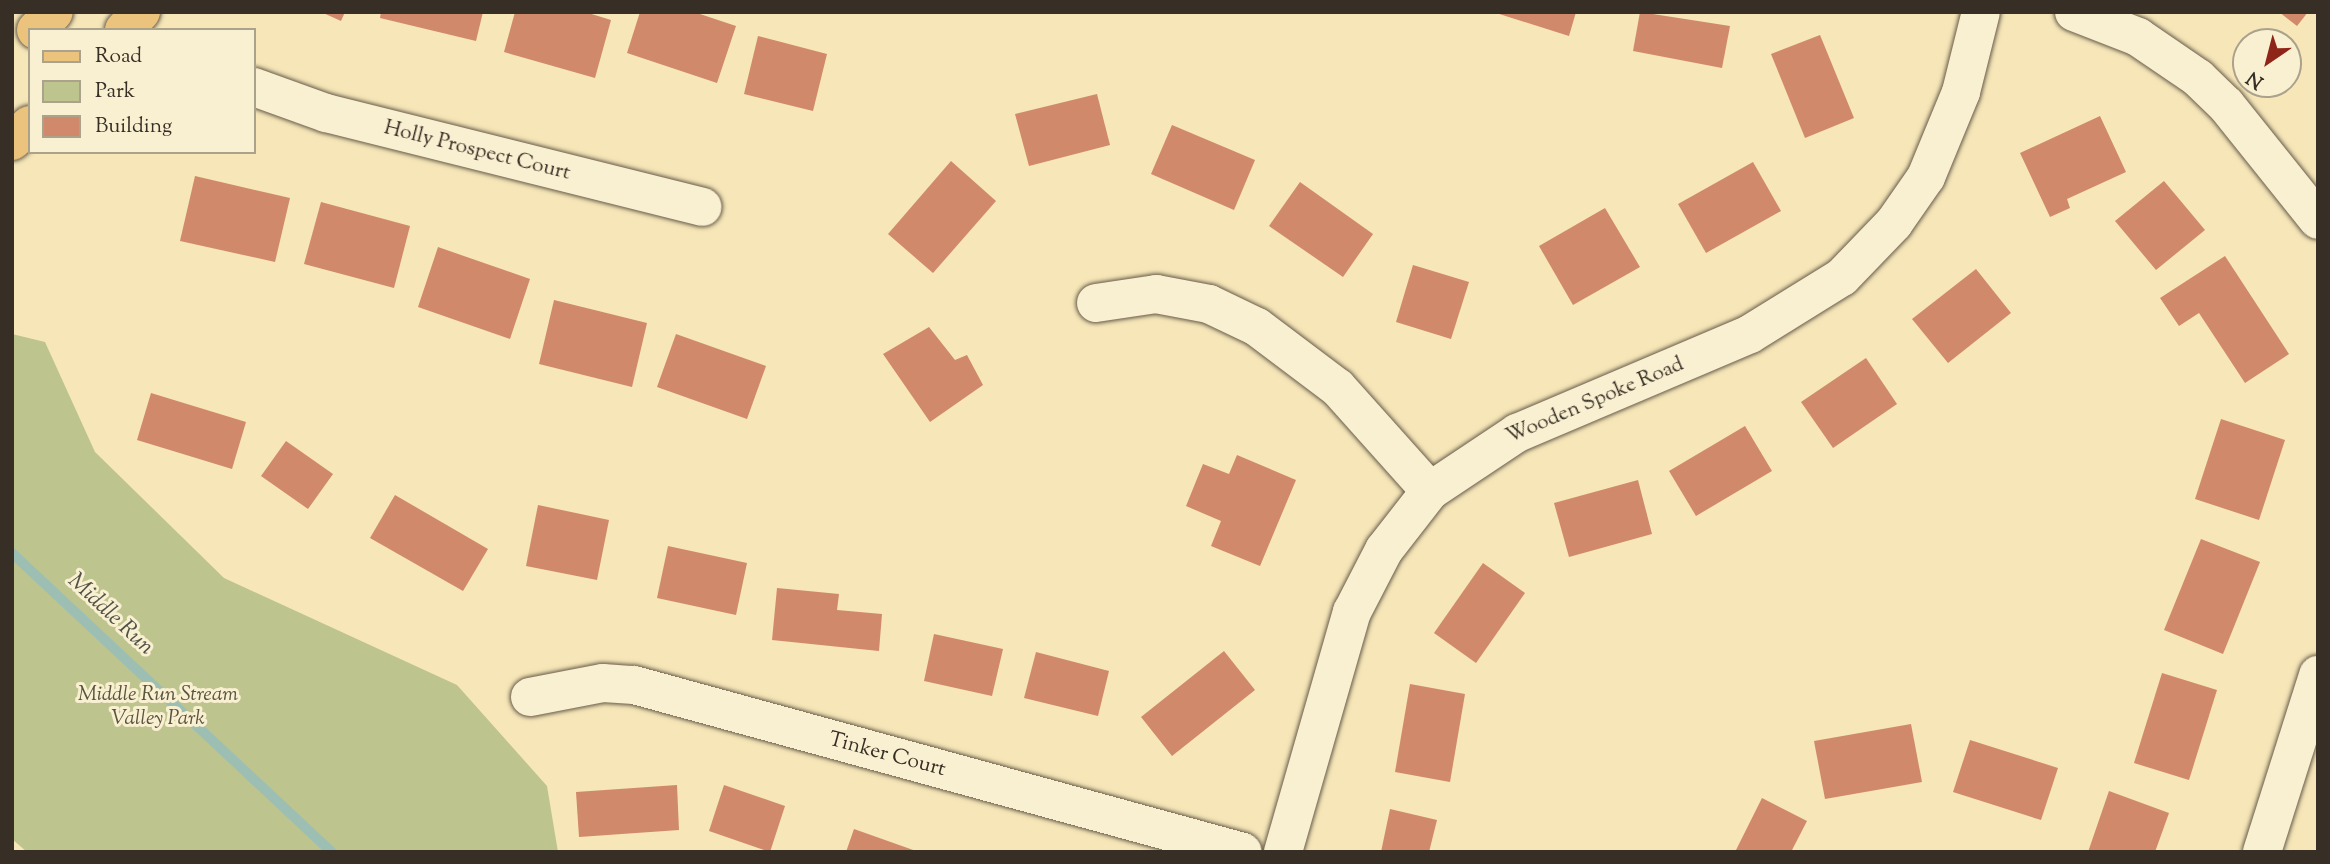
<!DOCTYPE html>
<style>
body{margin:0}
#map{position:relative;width:2330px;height:864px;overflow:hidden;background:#f6e6b8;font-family:"Sorts Mill Goudy",serif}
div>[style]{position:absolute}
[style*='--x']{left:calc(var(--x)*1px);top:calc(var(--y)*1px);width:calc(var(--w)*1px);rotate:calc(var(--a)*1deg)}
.green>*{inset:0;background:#bec48d}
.stream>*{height:10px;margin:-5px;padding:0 5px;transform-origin:5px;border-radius:5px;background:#9dbfb3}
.building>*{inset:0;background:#d1896b}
.roads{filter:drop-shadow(0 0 2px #675c4a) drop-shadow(0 0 2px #675c4a)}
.minor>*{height:38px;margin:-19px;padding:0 19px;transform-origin:19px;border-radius:19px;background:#f9efd1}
.major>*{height:38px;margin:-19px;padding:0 19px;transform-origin:19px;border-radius:19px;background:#ebc37c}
span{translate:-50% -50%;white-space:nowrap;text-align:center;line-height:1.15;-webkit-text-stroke:6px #f9efd1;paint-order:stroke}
.street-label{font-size:21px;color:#372e25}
.park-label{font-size:21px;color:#59543f;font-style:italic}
.water-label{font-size:23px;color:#505248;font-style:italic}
.frame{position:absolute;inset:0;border:14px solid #372e25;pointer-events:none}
.legend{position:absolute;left:28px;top:28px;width:228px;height:126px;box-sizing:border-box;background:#f9efd1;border:2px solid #aba28c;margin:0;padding:9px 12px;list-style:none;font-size:21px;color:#372e25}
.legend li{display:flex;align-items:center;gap:14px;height:35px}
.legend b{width:35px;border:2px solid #aba28c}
.north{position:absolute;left:2232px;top:28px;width:70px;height:70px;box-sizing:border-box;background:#f9efd1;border:2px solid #aba28c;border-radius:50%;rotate:215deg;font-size:19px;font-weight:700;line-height:28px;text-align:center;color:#372e25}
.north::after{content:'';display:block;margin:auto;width:24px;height:32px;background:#8f2418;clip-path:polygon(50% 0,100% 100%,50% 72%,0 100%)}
</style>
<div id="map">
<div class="green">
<div style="clip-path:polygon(12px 334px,45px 342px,95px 452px,224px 578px,457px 685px,547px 786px,558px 852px,27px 852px,12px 839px)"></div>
</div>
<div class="stream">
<div style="--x:12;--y:553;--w:438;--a:43.1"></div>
</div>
<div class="building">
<div style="clip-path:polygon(321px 12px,345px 12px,341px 21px)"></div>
<div style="clip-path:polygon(381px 12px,483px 12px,476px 41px,380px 18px)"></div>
<div style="clip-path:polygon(515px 12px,585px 12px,611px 20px,595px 78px,504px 52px)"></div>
<div style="clip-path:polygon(640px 12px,694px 12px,736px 26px,717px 83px,627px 53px)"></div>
<div style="clip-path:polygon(1493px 12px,1576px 12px,1569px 36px)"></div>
<div style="clip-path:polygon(1640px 12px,1730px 26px,1722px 68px,1633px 51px)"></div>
<div style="clip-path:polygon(2279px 12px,2308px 12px,2297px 26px)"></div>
<div style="clip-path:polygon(1820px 35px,1854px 118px,1805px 138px,1771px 54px)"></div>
<div style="clip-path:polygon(758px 36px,827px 54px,813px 111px,744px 94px)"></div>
<div style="clip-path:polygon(1097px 94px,1110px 145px,1029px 166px,1015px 114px)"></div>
<div style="clip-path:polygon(2100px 116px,2126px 172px,2067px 199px,2070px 208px,2050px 217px,2020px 153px)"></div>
<div style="clip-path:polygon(1172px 125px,1255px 160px,1234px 210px,1151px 174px)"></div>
<div style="clip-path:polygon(951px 161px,996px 201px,933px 273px,888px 234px)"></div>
<div style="clip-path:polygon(1753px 162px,1781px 211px,1706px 253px,1678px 204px)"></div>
<div style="clip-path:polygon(195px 176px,290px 198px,275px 262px,180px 241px)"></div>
<div style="clip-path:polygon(2164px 181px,2205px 230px,2156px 270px,2115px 221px)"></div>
<div style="clip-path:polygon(1300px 182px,1373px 234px,1343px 277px,1269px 226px)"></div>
<div style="clip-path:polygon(321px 202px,410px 226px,394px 288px,304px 264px)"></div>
<div style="clip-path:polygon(1605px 208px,1640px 267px,1573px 305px,1539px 246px)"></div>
<div style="clip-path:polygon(438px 247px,530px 279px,510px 339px,418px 307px)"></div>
<div style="clip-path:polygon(2225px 256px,2289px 354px,2245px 383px,2199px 313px,2179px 326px,2160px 298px)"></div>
<div style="clip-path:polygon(1413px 265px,1469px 282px,1451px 339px,1396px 322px)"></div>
<div style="clip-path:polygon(1976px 269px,2011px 313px,1948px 363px,1912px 319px)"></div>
<div style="clip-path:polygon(554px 300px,647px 323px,632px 387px,539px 364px)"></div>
<div style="clip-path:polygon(929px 327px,955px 360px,967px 355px,983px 385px,930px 422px,883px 354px)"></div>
<div style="clip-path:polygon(676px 334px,766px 366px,747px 419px,657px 387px)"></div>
<div style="clip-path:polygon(1866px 358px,1897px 404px,1833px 448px,1801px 402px)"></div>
<div style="clip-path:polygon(151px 393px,246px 422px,232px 469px,137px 440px)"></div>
<div style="clip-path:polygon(2221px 419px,2285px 440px,2259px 520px,2195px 499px)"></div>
<div style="clip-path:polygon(1745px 426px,1772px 471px,1696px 516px,1669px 471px)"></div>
<div style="clip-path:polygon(286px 441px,333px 474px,308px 509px,261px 476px)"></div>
<div style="clip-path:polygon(1237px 455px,1296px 480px,1260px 566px,1211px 546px,1221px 521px,1186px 506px,1203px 464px,1229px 474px)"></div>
<div style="clip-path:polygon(1638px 480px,1652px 534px,1569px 557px,1554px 503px)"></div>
<div style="clip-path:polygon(395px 495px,488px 549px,463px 591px,370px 538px)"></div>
<div style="clip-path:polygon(538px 505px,609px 520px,597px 580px,526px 566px)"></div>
<div style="clip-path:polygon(2201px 539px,2260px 562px,2223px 654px,2164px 630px)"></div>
<div style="clip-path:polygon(668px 546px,747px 563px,736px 615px,657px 598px)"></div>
<div style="clip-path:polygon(1483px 563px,1525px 593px,1476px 663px,1434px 633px)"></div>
<div style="clip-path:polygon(777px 588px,839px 594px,837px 610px,882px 614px,879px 651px,772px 640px)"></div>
<div style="clip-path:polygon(934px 634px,1003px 649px,992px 696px,924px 681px)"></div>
<div style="clip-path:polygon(1224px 651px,1255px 690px,1172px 756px,1141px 717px)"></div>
<div style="clip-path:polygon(1036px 652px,1109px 671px,1098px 716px,1024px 698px)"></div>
<div style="clip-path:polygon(2162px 673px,2217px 690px,2189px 780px,2134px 763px)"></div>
<div style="clip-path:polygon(1410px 684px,1465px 694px,1450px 782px,1395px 772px)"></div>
<div style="clip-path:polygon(1911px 724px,1922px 782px,1825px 799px,1814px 741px)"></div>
<div style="clip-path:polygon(1970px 740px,2058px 768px,2041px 820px,1953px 792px)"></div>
<div style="clip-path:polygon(677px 785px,679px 830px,579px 837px,576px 792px)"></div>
<div style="clip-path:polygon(724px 785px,785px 806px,770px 852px,709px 831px)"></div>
<div style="clip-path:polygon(2109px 791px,2169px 813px,2155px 852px,2088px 852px)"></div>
<div style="clip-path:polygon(1762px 798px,1807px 821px,1791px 852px,1735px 852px)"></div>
<div style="clip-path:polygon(1390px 809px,1437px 820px,1429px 852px,1381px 852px)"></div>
<div style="clip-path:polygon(854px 829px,916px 851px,916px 852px,846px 852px)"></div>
</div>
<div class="roads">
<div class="minor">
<div style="--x:2074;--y:12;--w:69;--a:21.3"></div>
<div style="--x:2138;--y:37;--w:73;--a:34.3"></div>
<div style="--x:2198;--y:78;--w:39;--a:44"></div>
<div style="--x:2226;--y:105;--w:147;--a:51.3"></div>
<div style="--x:254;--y:87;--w:77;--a:19.9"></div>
<div style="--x:326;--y:113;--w:388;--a:14"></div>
<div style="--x:1096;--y:303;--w:61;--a:-8.5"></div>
<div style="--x:1156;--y:294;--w:54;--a:10.7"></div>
<div style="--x:1209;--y:304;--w:53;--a:25.6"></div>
<div style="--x:1257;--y:327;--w:101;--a:37"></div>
<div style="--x:1338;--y:388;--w:138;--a:48.2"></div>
<div style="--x:530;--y:697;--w:74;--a:-10.9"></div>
<div style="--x:603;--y:683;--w:31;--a:4"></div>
<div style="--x:634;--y:685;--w:631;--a:15.33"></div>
<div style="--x:1283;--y:852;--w:250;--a:-74"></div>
<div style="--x:1352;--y:612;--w:70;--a:-62.7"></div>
<div style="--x:1384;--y:550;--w:75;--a:-52.1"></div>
<div style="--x:1430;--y:491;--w:105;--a:-33.7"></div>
<div style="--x:1517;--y:433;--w:253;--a:-23"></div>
<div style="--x:1750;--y:334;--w:108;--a:-31.8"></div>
<div style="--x:1842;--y:277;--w:75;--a:-46.1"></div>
<div style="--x:1894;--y:223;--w:56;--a:-55.2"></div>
<div style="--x:1926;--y:177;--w:92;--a:-67.6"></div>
<div style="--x:1961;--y:92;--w:82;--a:-76"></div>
<div style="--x:2262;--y:852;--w:186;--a:-72.4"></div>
</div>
<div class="major">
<div style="--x:36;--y:30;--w:25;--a:-45"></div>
<div style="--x:124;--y:30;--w:25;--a:-47"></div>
<div style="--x:12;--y:141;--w:24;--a:-42"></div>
</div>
</div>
<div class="street-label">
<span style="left:477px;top:151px;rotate:14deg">Holly Prospect Court</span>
<span style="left:1595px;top:401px;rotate:-23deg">Wooden Spoke Road</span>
<span style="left:887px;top:755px;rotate:15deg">Tinker Court</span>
</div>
<div class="park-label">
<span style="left:158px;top:707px">Middle Run Stream<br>Valley Park</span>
</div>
<div class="water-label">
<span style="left:110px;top:615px;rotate:43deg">Middle Run</span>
</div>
<div class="frame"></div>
<ul class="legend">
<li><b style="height:9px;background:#ebc37c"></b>Road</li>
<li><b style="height:19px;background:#bec48d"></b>Park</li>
<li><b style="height:19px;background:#d1896b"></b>Building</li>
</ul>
<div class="north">N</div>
</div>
